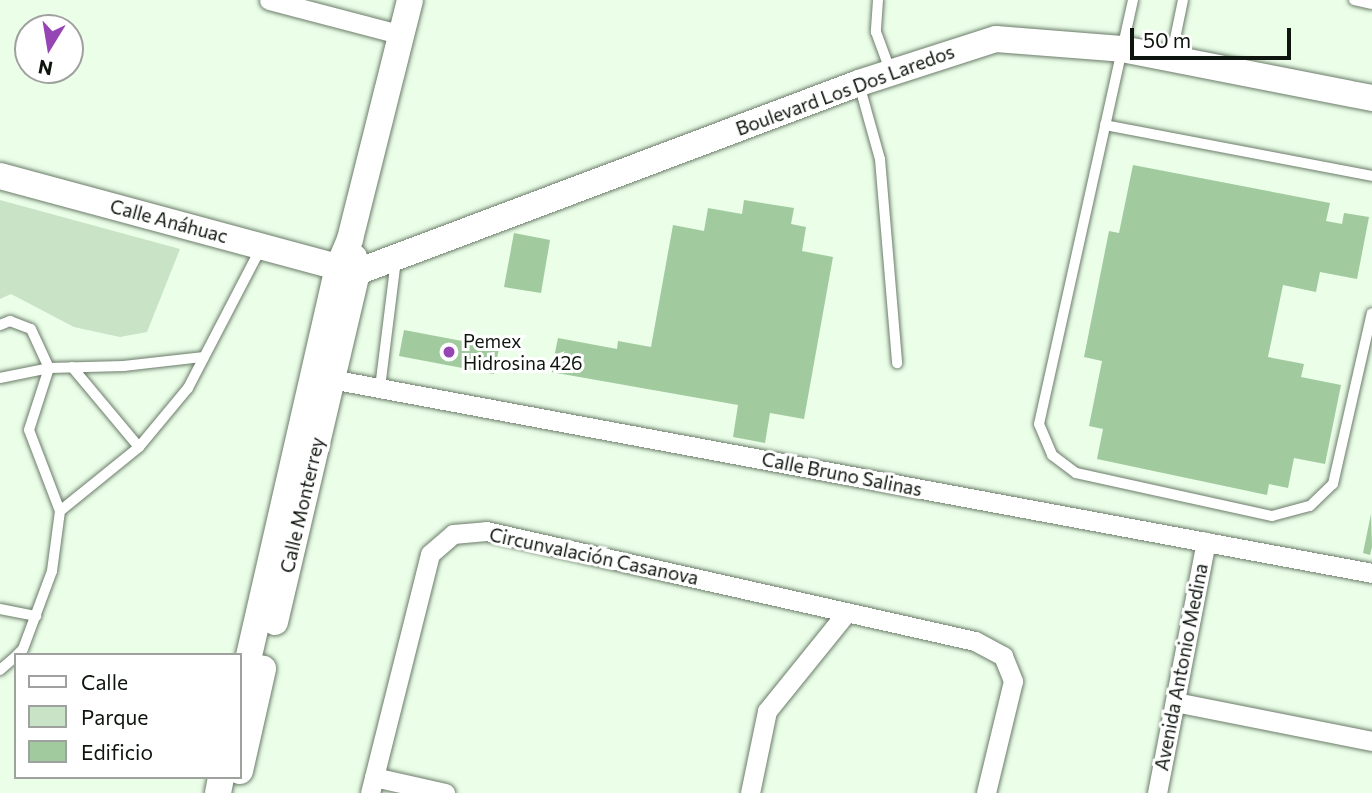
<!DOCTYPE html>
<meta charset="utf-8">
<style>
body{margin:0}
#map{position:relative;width:1372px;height:793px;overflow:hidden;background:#eafee8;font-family:Commissioner,sans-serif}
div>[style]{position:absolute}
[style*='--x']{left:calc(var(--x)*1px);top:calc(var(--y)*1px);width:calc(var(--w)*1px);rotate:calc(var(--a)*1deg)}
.green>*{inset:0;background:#c8e3c5}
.building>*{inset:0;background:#a1ca9e}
.roads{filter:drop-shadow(0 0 2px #6b7c69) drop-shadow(0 0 2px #6b7c69)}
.lane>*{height:10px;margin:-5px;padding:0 5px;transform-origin:5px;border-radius:5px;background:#fff}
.street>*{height:19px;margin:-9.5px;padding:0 9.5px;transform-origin:9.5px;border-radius:9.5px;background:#fff}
.secondary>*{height:26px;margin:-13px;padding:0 13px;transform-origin:13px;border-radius:13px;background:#fff}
.dots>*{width:19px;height:19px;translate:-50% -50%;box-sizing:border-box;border:4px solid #fff;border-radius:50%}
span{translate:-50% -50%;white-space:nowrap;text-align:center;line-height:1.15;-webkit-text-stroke:6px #fff;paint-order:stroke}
.street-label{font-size:19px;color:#0e150e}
.poi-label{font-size:19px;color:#0e150e}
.left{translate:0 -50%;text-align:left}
.legend{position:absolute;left:14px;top:653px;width:228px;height:126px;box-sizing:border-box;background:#fff;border:2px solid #9fa19f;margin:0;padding:9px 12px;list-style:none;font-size:21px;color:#0e150e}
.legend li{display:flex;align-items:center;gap:14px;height:35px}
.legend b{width:35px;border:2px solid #9fa19f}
.north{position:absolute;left:14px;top:14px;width:70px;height:70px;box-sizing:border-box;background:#fff;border:2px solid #9fa19f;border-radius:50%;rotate:191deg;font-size:19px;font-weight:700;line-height:28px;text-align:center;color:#0e150e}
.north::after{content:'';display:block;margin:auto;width:24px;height:32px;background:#9645b5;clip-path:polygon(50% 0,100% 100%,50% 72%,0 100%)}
.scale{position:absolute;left:1130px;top:28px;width:161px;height:32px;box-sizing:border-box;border:4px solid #0e150e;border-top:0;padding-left:9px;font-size:21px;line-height:24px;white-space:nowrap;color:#0e150e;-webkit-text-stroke:5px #fff;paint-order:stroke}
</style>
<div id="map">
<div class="green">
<div style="clip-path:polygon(0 200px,180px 249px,147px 332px,120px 337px,74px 327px,11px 294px,0 299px)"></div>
</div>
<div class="building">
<div style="clip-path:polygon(1133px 165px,1330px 203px,1326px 221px,1342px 224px,1344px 213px,1369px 217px,1357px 279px,1320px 272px,1316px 292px,1283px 285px,1268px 357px,1304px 364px,1301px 377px,1341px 385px,1325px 464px,1294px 458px,1288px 488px,1269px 484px,1267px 495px,1097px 459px,1103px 429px,1089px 426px,1102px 361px,1084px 357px,1109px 231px,1119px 233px)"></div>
<div style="clip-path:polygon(744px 200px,794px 208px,791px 224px,806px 227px,802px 251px,833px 257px,804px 419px,770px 413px,765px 443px,733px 437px,738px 405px,551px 372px,558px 338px,617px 349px,618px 341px,651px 347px,673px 225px,704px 231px,708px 208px,742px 214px)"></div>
<div style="clip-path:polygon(514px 233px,550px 240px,541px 293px,504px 287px)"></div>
<div style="clip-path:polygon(404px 330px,499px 348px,494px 374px,399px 356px)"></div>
<div style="clip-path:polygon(1371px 514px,1372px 547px,1370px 555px,1363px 553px)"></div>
</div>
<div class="roads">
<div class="lane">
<div style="--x:878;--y:0;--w:32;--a:94"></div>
<div style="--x:876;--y:32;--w:40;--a:69.8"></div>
<div style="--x:1133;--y:0;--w:434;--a:102.5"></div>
<div style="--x:1039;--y:424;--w:34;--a:67"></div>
<div style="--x:1052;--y:455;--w:30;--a:37"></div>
<div style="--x:1076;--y:473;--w:201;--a:12.4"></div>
<div style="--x:1272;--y:516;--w:39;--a:-15"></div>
<div style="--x:1310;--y:506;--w:32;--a:-44"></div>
<div style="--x:1333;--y:484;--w:175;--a:-77.2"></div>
<div style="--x:1354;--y:0;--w:18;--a:13"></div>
<div style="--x:1171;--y:58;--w:59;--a:-78.3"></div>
<div style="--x:859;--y:84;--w:78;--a:74.4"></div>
<div style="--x:880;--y:159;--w:205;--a:85.2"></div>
<div style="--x:1105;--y:125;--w:272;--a:10.8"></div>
<div style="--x:0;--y:325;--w:11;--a:-22"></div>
<div style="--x:10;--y:321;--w:22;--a:21"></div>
<div style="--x:31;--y:329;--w:43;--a:65.2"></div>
<div style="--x:49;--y:368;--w:65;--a:107.9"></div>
<div style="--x:29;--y:430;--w:87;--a:69.1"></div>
<div style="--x:72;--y:367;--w:104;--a:50.1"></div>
<div style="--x:0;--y:378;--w:50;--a:-11.5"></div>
<div style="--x:49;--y:368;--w:75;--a:-1.5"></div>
<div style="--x:124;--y:366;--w:80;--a:-6.5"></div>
<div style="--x:380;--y:388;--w:129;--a:-82.9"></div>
<div style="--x:0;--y:609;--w:37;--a:11"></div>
<div style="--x:17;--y:655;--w:8;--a:-45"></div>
<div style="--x:23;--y:649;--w:83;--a:-69.6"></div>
<div style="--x:52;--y:571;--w:61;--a:-82.4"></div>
<div style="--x:60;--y:511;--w:102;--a:-39"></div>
<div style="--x:139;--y:447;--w:77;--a:-50.3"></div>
<div style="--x:188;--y:388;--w:160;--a:-62.5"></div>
<div style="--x:0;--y:670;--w:21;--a:-41"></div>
</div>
<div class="street">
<div style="--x:269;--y:0;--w:138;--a:14.7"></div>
<div style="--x:320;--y:377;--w:1070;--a:10.55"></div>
<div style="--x:1175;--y:702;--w:201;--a:11.2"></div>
<div style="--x:374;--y:777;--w:73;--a:12.7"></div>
<div style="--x:370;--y:793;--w:246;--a:-75.9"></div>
<div style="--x:430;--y:554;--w:30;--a:-41"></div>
<div style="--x:453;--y:534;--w:33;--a:-5"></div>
<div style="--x:486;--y:531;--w:501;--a:12.68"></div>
<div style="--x:975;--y:641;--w:32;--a:28"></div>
<div style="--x:1003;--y:656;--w:27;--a:68"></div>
<div style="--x:1013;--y:681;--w:115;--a:103.6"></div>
<div style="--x:750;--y:793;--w:84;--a:-78.3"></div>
<div style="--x:767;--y:711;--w:127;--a:-51.1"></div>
<div style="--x:1157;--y:793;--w:256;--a:-79"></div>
</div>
<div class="secondary">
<div style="--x:0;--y:176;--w:370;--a:15.1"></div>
<div style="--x:357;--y:272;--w:536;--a:-20.63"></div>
<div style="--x:859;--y:83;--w:144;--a:-17.8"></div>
<div style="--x:996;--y:39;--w:126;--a:4.5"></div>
<div style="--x:1122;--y:49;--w:255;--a:11.1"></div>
<div style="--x:275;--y:622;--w:359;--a:-76.8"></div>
<div style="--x:357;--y:272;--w:15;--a:-101"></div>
<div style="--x:240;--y:695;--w:436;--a:-77.1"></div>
<div style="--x:337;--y:270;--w:34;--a:-67"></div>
<div style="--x:350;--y:239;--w:246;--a:-75.9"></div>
<div style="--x:240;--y:771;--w:105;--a:-77.3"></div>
<div style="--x:218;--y:793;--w:16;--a:-79"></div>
</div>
</div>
<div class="dots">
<div style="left:449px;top:352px;background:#9645b5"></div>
</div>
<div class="street-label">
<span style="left:845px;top:90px;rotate:-20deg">Boulevard Los Dos Laredos</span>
<span style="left:169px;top:221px;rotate:15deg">Calle Anáhuac</span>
<span style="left:842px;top:474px;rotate:11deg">Calle Bruno Salinas</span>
<span style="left:302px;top:505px;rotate:-77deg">Calle Monterrey</span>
<span style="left:594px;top:556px;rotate:12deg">Circunvalación Casanova</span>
<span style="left:1181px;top:667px;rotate:-79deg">Avenida Antonio Medina</span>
</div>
<div class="poi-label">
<span class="left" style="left:463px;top:352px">Pemex<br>Hidrosina 426</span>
</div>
<ul class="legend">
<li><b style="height:9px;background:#fff"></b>Calle</li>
<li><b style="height:19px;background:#c8e3c5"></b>Parque</li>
<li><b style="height:19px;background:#a1ca9e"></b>Edificio</li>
</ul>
<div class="north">N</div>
<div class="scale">50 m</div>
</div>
